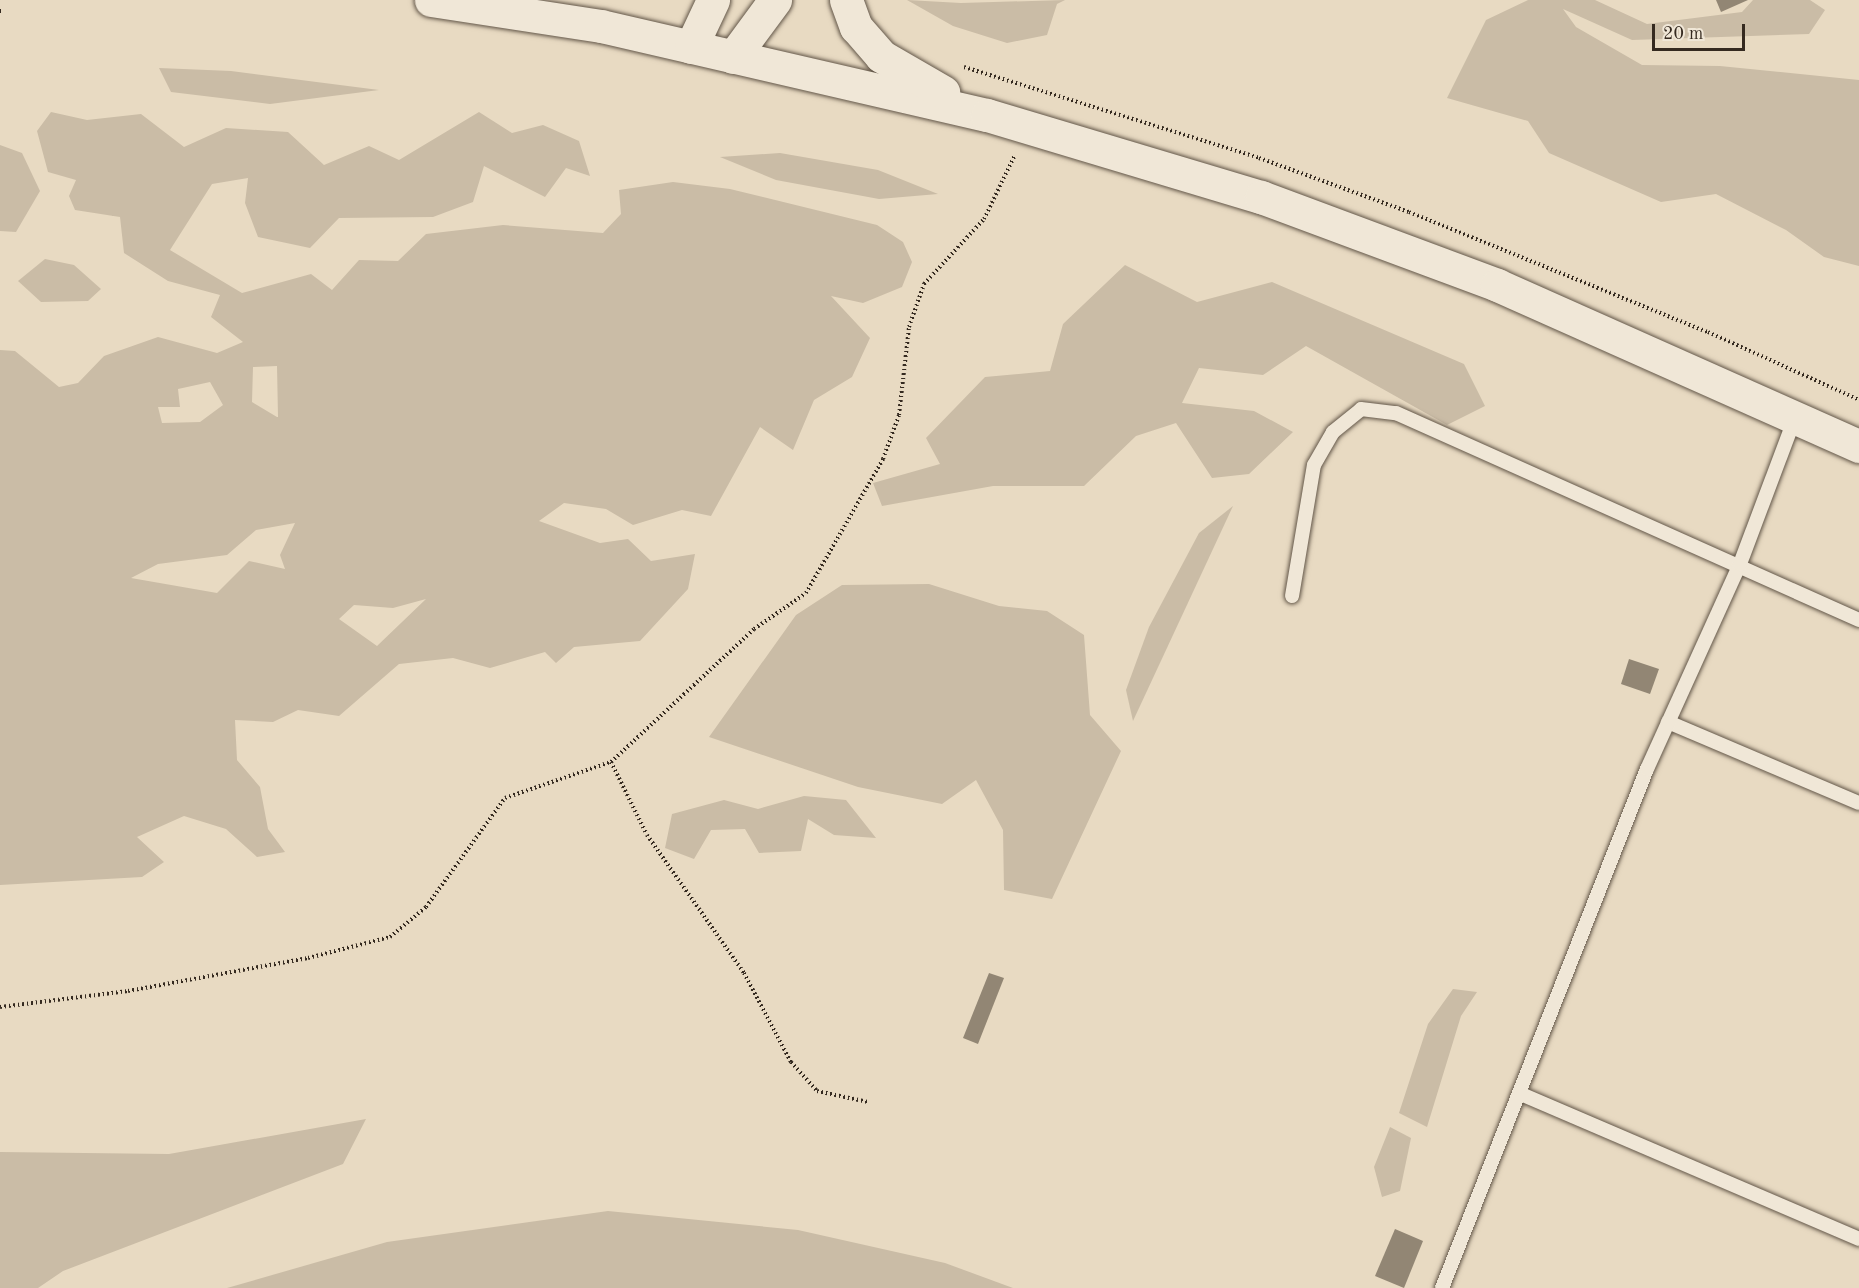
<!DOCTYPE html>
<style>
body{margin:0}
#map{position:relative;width:1859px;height:1288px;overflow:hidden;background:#e8dac2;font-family:"Old Standard TT",serif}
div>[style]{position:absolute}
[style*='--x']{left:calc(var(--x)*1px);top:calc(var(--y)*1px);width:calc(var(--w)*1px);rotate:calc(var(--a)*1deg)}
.green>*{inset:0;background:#cabca6}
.building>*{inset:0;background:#928674}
.path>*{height:4px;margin-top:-2px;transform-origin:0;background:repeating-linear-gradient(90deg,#352a20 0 1.5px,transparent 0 4.5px)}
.roads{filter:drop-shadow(0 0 2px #625648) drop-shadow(0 0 2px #625648)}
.service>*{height:14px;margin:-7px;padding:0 7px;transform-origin:7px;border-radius:7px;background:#f0e7d7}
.tertiary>*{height:33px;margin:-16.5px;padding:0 16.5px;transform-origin:16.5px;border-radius:16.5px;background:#f0e7d7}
span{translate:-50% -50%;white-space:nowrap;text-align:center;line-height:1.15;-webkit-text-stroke:6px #f0e7d7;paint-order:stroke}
.scale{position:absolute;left:1652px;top:24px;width:93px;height:27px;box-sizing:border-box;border:3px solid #352a20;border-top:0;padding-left:8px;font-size:18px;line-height:21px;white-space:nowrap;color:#352a20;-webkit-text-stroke:4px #f0e7d7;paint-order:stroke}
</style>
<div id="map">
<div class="green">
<div style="clip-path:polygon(907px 0,961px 3px,1065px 0,1057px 4px,1047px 35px,1007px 43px,953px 26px)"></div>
<div style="clip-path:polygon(1528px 0,1595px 0,1647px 24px,1742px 12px,1753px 0,1810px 0,1825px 10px,1809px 34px,1632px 40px,1563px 9px,1576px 27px,1642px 65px,1720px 66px,1859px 80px,1859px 266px,1824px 257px,1786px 230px,1716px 194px,1661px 202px,1549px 153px,1528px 121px,1447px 98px,1486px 20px)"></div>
<div style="clip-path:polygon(159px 68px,231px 71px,379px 90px,270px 104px,171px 92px)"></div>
<div style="clip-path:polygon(evenodd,51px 112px,87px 120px,141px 114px,184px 147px,226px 128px,288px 132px,324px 165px,369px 146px,399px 160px,479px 112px,512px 133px,543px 125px,579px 141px,590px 176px,566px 168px,545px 197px,484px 166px,473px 202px,433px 217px,339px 218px,310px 248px,258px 237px,245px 203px,248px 178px,212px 184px,170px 250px,242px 293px,311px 274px,332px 290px,359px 260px,398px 261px,426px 234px,503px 225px,603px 233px,621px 214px,619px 190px,673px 182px,730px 189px,877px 225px,903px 242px,912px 262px,902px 287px,863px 303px,831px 296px,870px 338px,852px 377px,814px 400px,793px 450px,760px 427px,711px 516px,682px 510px,633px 525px,606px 509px,564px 503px,539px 521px,600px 543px,628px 539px,651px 561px,695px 554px,688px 589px,640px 641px,574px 647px,556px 663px,545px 652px,490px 668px,453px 658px,399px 664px,339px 716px,298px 710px,273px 722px,235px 720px,237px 760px,260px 787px,268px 829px,285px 852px,257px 857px,226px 829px,184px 816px,137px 837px,164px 862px,142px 877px,0 885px,0 350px,15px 351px,59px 387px,78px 383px,104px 356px,158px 337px,217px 353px,243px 342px,211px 317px,220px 295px,168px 281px,124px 253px,120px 217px,75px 210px,69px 196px,76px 180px,48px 172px,37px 131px,51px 112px,277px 366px,278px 417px,277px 417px,252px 402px,253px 367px,277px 366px,51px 112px,210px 382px,223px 405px,200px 422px,162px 423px,158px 407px,180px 407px,178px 389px,210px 382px,51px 112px,295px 523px,280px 555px,285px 569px,249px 561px,217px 593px,131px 578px,158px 564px,227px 555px,256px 530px,295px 523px,51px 112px,426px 599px,377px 646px,339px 619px,354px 605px,393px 608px,426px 599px)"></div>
<div style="clip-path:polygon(0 145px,22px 153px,40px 191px,16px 232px,0 231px)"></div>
<div style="clip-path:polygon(780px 153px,878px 170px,938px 194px,879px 199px,776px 180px,720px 157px)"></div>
<div style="clip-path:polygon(45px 259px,74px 265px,101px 289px,88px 301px,41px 302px,18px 281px)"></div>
<div style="clip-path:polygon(1125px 265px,1197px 302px,1272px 282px,1464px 364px,1485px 406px,1447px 425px,1306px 346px,1263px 375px,1199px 368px,1182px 403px,1254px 411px,1293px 432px,1249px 474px,1212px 478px,1176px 423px,1136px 436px,1084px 486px,993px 486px,882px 506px,873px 483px,940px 464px,926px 438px,985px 377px,1050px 371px,1063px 324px)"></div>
<div style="clip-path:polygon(1233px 506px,1133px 721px,1126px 690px,1149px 627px,1199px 533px)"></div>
<div style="clip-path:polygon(929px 584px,999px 606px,1047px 611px,1084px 635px,1090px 715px,1121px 751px,1052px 899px,1004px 890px,1003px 830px,976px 780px,942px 804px,858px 787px,709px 737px,796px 615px,842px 585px)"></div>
<div style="clip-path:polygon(804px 796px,846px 800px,876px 838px,834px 835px,808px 819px,801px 851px,759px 853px,745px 829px,711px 830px,694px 859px,665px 848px,672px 814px,724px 800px,758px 809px)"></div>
<div style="clip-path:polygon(1453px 989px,1477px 992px,1461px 1016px,1427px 1127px,1399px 1113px,1428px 1024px)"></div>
<div style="clip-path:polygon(366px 1119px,343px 1164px,63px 1271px,38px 1288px,0 1288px,0 1152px,169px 1154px)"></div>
<div style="clip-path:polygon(1390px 1127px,1411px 1138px,1400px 1191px,1382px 1197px,1374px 1167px)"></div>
<div style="clip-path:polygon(608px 1211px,798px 1230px,945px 1263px,1013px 1288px,227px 1288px,387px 1242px)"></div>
</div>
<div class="building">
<div style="clip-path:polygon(1716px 0,1748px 0,1721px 12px)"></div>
<div style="clip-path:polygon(1629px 659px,1659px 669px,1650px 694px,1621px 684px)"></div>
<div style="clip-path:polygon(989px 973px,1004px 978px,978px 1044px,963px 1038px)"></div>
<div style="clip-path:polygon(1395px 1229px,1423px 1241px,1404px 1288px,1375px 1276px)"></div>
</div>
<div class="path">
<div style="--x:0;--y:11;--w:2;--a:0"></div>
<div style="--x:964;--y:67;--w:309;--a:17.1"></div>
<div style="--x:1259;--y:158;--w:159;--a:19.8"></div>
<div style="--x:1409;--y:212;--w:322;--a:21.9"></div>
<div style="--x:1708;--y:332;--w:166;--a:24.2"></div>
<div style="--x:611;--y:762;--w:81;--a:63.7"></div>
<div style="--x:647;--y:835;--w:169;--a:54.9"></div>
<div style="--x:744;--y:973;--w:101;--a:62.2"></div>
<div style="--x:791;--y:1062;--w:39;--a:48"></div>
<div style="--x:817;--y:1091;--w:52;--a:12.2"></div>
<div style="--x:0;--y:1007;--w:129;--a:-7.1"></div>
<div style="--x:128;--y:991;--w:183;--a:-10.4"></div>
<div style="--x:308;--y:958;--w:85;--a:-14.4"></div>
<div style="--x:390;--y:937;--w:47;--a:-39.8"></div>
<div style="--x:426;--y:907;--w:135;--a:-54.1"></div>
<div style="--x:505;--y:798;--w:112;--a:-18.8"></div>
<div style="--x:611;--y:762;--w:195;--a:-42.9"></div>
<div style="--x:754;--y:629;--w:63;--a:-34.7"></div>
<div style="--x:806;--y:593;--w:155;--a:-60.1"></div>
<div style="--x:883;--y:459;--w:47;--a:-70"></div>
<div style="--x:899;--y:415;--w:89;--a:-83.5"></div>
<div style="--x:909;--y:327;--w:46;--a:-70.8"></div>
<div style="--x:924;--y:284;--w:88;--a:-47.3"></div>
<div style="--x:984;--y:219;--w:71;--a:-64.2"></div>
</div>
<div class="roads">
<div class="service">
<div style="--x:1292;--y:596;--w:133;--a:-80.5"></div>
<div style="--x:1314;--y:465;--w:38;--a:-60"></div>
<div style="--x:1333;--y:432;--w:36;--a:-39"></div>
<div style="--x:1361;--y:409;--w:35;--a:7"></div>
<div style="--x:1396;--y:413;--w:507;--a:24.09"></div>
<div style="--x:1668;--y:722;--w:207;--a:23"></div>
<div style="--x:1521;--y:1094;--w:368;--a:23.2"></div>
<div style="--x:1442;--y:1288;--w:558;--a:-68.45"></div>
<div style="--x:1647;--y:769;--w:225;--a:-65.6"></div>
<div style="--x:1740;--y:564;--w:156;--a:-69.4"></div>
</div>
<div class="tertiary">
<div style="--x:431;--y:0;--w:172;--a:8.7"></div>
<div style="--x:601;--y:26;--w:396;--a:13"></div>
<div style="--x:987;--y:115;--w:286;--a:16.7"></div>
<div style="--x:1261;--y:197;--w:252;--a:20.4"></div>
<div style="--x:1497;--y:285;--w:396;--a:24"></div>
<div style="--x:846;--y:0;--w:29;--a:70"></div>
<div style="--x:856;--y:27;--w:38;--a:49"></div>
<div style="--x:881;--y:56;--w:72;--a:30.1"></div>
<div style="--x:691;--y:47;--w:52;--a:-64.9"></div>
<div style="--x:733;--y:57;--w:71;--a:-53.6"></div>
</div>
</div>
<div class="scale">20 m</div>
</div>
